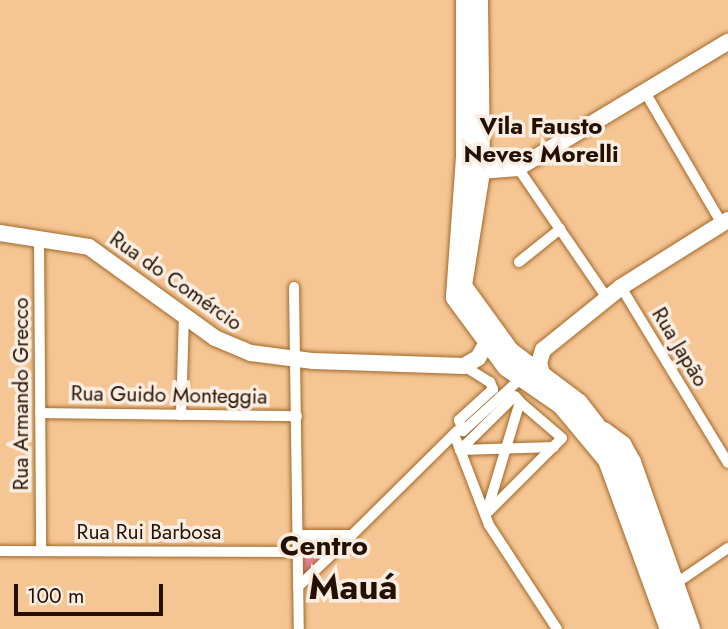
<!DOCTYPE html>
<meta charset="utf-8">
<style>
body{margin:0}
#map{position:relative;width:728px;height:629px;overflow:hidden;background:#f6c594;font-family:Jost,sans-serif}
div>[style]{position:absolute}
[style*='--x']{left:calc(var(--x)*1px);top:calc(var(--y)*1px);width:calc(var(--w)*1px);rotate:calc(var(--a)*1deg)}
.green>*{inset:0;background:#e48299}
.roads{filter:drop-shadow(0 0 2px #a16929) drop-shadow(0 0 2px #a16929)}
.street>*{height:10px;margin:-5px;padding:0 5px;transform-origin:5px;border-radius:5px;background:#fff}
.secondary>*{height:16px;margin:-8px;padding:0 8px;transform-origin:8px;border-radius:8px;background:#fff}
.primary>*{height:18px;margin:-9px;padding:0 9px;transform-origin:9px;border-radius:9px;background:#fff}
span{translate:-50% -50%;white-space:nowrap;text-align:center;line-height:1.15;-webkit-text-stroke:7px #faeee2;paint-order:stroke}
.street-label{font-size:21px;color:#250f00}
.quarter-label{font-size:24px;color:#250f00;font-weight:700}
.district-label{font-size:28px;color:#250f00;font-weight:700}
.town-label{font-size:35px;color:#250f00;font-weight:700}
.scale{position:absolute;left:14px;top:584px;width:149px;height:32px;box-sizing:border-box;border:4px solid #250f00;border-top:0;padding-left:9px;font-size:21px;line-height:24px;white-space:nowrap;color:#250f00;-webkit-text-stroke:5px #faeee2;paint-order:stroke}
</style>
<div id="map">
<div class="green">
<div style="clip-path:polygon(347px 537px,300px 582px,300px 538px)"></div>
</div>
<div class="roads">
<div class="street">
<div style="--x:645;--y:92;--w:153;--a:59.7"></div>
<div style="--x:518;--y:168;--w:158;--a:55.6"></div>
<div style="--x:39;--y:237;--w:314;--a:89.6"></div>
<div style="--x:519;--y:262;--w:53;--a:-38.8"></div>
<div style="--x:294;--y:287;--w:342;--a:89.2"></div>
<div style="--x:621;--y:287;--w:206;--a:58.7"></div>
<div style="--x:464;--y:366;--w:31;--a:32"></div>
<div style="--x:490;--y:382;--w:8;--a:67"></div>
<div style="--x:493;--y:389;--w:46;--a:137.6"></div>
<div style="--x:459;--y:420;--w:12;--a:70"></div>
<div style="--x:463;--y:431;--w:76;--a:-42.3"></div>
<div style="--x:40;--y:413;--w:257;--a:0.7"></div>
<div style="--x:181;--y:415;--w:100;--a:-88.3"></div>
<div style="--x:454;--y:434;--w:97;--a:69"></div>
<div style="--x:489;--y:525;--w:124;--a:56.8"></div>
<div style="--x:460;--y:450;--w:94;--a:-1.8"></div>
<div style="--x:460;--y:450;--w:77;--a:-44.5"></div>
<div style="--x:487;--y:511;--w:114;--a:-73.2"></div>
<div style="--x:520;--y:402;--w:6;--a:-129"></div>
<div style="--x:486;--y:514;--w:107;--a:-45"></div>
<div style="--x:562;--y:438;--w:55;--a:-139.4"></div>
<div style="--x:297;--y:535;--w:55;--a:0"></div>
<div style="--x:352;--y:535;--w:75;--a:136.1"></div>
<div style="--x:352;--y:535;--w:148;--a:-44.7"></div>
<div style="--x:0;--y:551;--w:298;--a:0.2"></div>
<div style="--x:675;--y:584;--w:64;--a:-34.2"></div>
</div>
<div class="secondary">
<div style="--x:468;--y:172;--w:50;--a:-4.6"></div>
<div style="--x:518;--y:168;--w:245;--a:-31"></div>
<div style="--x:0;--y:233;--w:90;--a:8.9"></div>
<div style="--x:89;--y:247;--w:155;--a:35.8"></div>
<div style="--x:215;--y:338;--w:39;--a:23"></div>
<div style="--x:251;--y:353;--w:63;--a:7.4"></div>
<div style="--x:313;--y:361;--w:151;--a:1.9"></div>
<div style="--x:464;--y:366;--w:16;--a:-30"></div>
<div style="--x:478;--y:358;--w:16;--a:-60"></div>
<div style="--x:543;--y:377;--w:15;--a:-106"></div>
<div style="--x:539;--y:363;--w:14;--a:-73"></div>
<div style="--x:543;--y:350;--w:100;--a:-38.9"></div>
<div style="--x:621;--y:287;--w:126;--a:-32.1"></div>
<div style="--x:604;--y:430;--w:24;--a:36"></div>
<div style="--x:623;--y:444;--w:21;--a:61"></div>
<div style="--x:633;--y:462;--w:177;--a:70.5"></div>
</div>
<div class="primary">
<div style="--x:465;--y:0;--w:157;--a:90"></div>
<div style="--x:465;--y:157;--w:141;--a:94.1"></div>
<div style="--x:455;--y:298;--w:86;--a:53.5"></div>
<div style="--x:506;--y:367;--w:67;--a:34.6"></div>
<div style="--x:561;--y:405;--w:72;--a:50.1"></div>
<div style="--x:607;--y:460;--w:180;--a:69.9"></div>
<div style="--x:479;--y:0;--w:172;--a:89.3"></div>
<div style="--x:481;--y:172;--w:115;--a:99"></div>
<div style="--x:463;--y:286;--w:80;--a:54.1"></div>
<div style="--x:510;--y:351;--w:86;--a:37"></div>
<div style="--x:579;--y:403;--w:56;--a:52.3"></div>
<div style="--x:613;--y:447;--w:195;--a:69.2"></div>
</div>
</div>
<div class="street-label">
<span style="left:176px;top:281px;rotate:35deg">Rua do Comércio</span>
<span style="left:680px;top:347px;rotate:59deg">Rua Japão</span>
<span style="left:21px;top:394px;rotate:-90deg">Rua Armando Grecco</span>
<span style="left:169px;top:395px;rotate:1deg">Rua Guido Monteggia</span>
<span style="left:149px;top:532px">Rua Rui Barbosa</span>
</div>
<div class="quarter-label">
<span style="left:541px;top:140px">Vila Fausto<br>Neves Morelli</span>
</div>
<div class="district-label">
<span style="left:324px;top:546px">Centro</span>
</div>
<div class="town-label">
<span style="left:353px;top:587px">Mauá</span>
</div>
<div class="scale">100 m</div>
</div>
